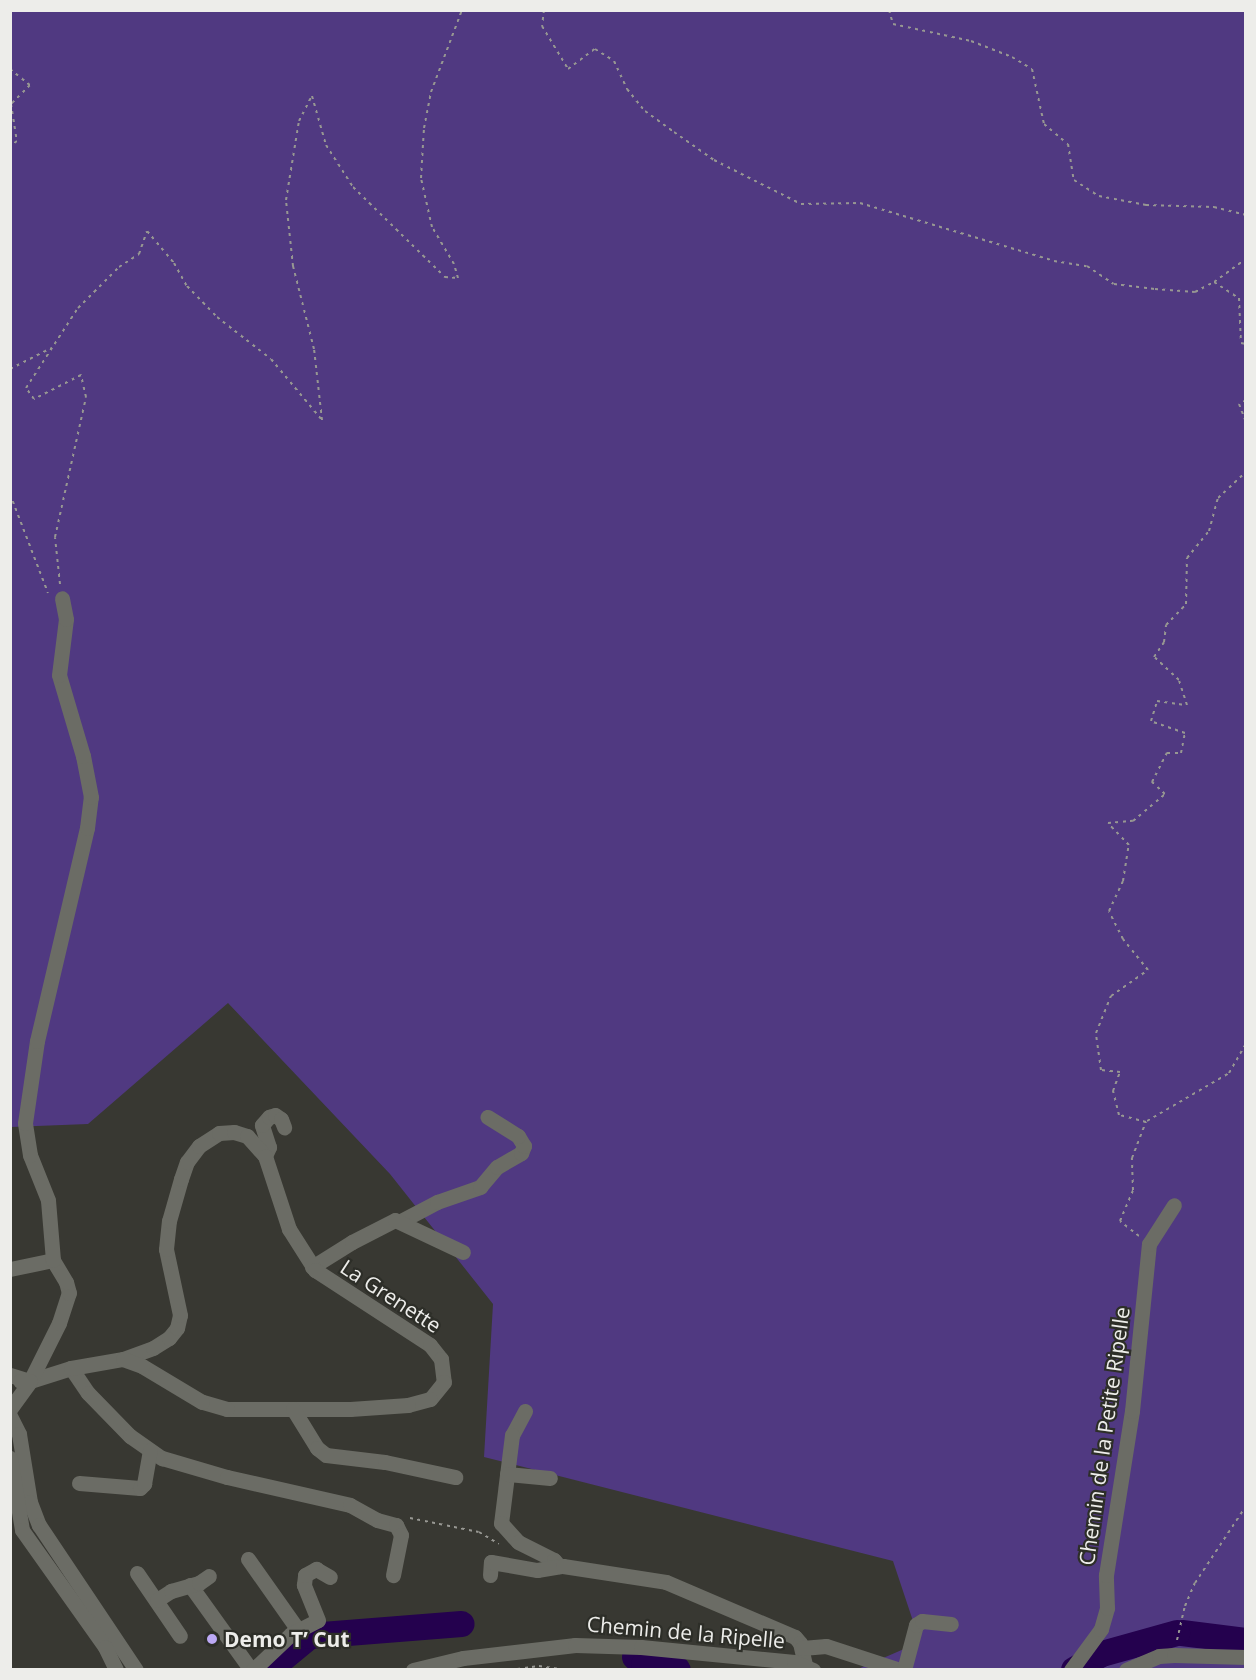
<!DOCTYPE html>
<meta charset="utf-8">
<style>
body{margin:0}
#map{position:relative;width:1256px;height:1680px;overflow:hidden;background:#383832;font-family:"Open Sans",sans-serif}
div>[style]{position:absolute}
[style*='--x']{left:calc(var(--x)*1px);top:calc(var(--y)*1px);width:calc(var(--w)*1px);rotate:calc(var(--a)*1deg)}
.green>*{inset:0;background:#503981}
.river>*{height:26px;margin:-13px;padding:0 13px;transform-origin:13px;border-radius:13px;background:#24014e}
.path>*{height:2px;margin-top:-1px;transform-origin:0;background:repeating-linear-gradient(90deg,#979792 0 3px,transparent 0 7.5px)}
.minor>*{height:15px;margin:-7.5px;padding:0 7.5px;transform-origin:7.5px;border-radius:7.5px;background:#6b6c65}
.dots>*{width:16px;height:16px;translate:-50% -50%;box-sizing:border-box;border:3px solid #2d2e28;border-radius:50%}
span{translate:-50% -50%;white-space:nowrap;text-align:center;line-height:1.15;-webkit-text-stroke:4.5px #2d2e28;paint-order:stroke}
.street-label{font-size:21px;color:#ededea}
.poi-label{font-size:21px;color:#ededea;font-weight:700}
.left{translate:0 -50%;text-align:left}
.frame{position:absolute;inset:0;border:12px solid #ededea;pointer-events:none}
</style>
<div id="map">
<div class="green">
<div style="clip-path:polygon(10px 11px,1245px 11px,1245px 1669px,858px 1669px,920px 1642px,893px 1561px,484px 1457px,493px 1304px,390px 1174px,228px 1003px,88px 1124px,11px 1127px)"></div>
</div>
<div class="river">
<div style="--x:1182;--y:1633;--w:64;--a:7.1"></div>
<div style="--x:635;--y:1657;--w:12;--a:42"></div>
<div style="--x:644;--y:1665;--w:34;--a:8"></div>
<div style="--x:269;--y:1670;--w:53;--a:-39.7"></div>
<div style="--x:310;--y:1636;--w:152;--a:-4.5"></div>
<div style="--x:1074;--y:1670;--w:32;--a:-30"></div>
<div style="--x:1102;--y:1654;--w:78;--a:-15.6"></div>
</div>
<div class="path">
<div style="--x:544;--y:10;--w:16;--a:97"></div>
<div style="--x:542;--y:26;--w:50;--a:58.8"></div>
<div style="--x:568;--y:69;--w:34;--a:-37"></div>
<div style="--x:595;--y:49;--w:22;--a:32"></div>
<div style="--x:614;--y:61;--w:31;--a:65"></div>
<div style="--x:627;--y:89;--w:28;--a:51"></div>
<div style="--x:645;--y:111;--w:36;--a:36"></div>
<div style="--x:674;--y:132;--w:49;--a:35"></div>
<div style="--x:714;--y:160;--w:97;--a:26.8"></div>
<div style="--x:801;--y:204;--w:59;--a:-1"></div>
<div style="--x:860;--y:203;--w:202;--a:16.6"></div>
<div style="--x:1054;--y:261;--w:33;--a:9"></div>
<div style="--x:1087;--y:266;--w:32;--a:34"></div>
<div style="--x:1114;--y:284;--w:41;--a:7"></div>
<div style="--x:1155;--y:289;--w:40;--a:4.3"></div>
<div style="--x:1195;--y:292;--w:21;--a:-28"></div>
<div style="--x:1214;--y:282;--w:39;--a:-36"></div>
<div style="--x:889;--y:10;--w:15;--a:74"></div>
<div style="--x:893;--y:24;--w:80;--a:12.3"></div>
<div style="--x:971;--y:41;--w:44;--a:21.3"></div>
<div style="--x:1012;--y:57;--w:23;--a:31"></div>
<div style="--x:1032;--y:69;--w:56;--a:77.7"></div>
<div style="--x:1044;--y:124;--w:31;--a:40"></div>
<div style="--x:1068;--y:144;--w:36;--a:81"></div>
<div style="--x:1074;--y:180;--w:30;--a:33"></div>
<div style="--x:1099;--y:196;--w:48;--a:10.8"></div>
<div style="--x:1146;--y:205;--w:68;--a:1.7"></div>
<div style="--x:1214;--y:207;--w:33;--a:14"></div>
<div style="--x:10;--y:69;--w:26;--a:39"></div>
<div style="--x:30;--y:85;--w:27;--a:135"></div>
<div style="--x:11;--y:104;--w:37;--a:81"></div>
<div style="--x:17;--y:141;--w:9;--a:144"></div>
<div style="--x:1214;--y:282;--w:30;--a:33"></div>
<div style="--x:1239;--y:298;--w:45;--a:87.5"></div>
<div style="--x:1241;--y:343;--w:5;--a:11"></div>
<div style="--x:10;--y:369;--w:46;--a:-27.1"></div>
<div style="--x:1246;--y:400;--w:8;--a:150"></div>
<div style="--x:1239;--y:404;--w:19;--a:69"></div>
<div style="--x:10;--y:494;--w:106;--a:69"></div>
<div style="--x:60;--y:584;--w:47;--a:-96.1"></div>
<div style="--x:55;--y:537;--w:143;--a:-77.5"></div>
<div style="--x:86;--y:397;--w:23;--a:-103"></div>
<div style="--x:81;--y:375;--w:53;--a:152.9"></div>
<div style="--x:34;--y:399;--w:14;--a:-126"></div>
<div style="--x:26;--y:388;--w:95;--a:-57"></div>
<div style="--x:78;--y:308;--w:58;--a:-45"></div>
<div style="--x:119;--y:267;--w:24;--a:-33"></div>
<div style="--x:139;--y:254;--w:24;--a:-71"></div>
<div style="--x:147;--y:231;--w:42;--a:49.8"></div>
<div style="--x:174;--y:263;--w:26;--a:61"></div>
<div style="--x:187;--y:286;--w:43;--a:45.9"></div>
<div style="--x:217;--y:317;--w:68;--a:37.9"></div>
<div style="--x:271;--y:359;--w:80;--a:50.1"></div>
<div style="--x:322;--y:420;--w:71;--a:-96.4"></div>
<div style="--x:314;--y:349;--w:86;--a:-104.2"></div>
<div style="--x:293;--y:266;--w:66;--a:-96.1"></div>
<div style="--x:286;--y:200;--w:80;--a:-80.7"></div>
<div style="--x:299;--y:121;--w:28;--a:-63"></div>
<div style="--x:312;--y:96;--w:51;--a:74.1"></div>
<div style="--x:326;--y:145;--w:50;--a:57.3"></div>
<div style="--x:353;--y:187;--w:129;--a:44.4"></div>
<div style="--x:445;--y:277;--w:13;--a:4"></div>
<div style="--x:458;--y:278;--w:15;--a:-106"></div>
<div style="--x:454;--y:264;--w:43;--a:-120.7"></div>
<div style="--x:432;--y:227;--w:50;--a:-102.7"></div>
<div style="--x:421;--y:178;--w:50;--a:-86.6"></div>
<div style="--x:424;--y:128;--w:37;--a:-79"></div>
<div style="--x:431;--y:92;--w:88;--a:-69.3"></div>
<div style="--x:1147;--y:1121;--w:95;--a:-30.3"></div>
<div style="--x:1229;--y:1073;--w:34;--a:-60"></div>
<div style="--x:1139;--y:1236;--w:24;--a:-142"></div>
<div style="--x:1120;--y:1221;--w:34;--a:-67"></div>
<div style="--x:1133;--y:1190;--w:32;--a:-92"></div>
<div style="--x:1132;--y:1158;--w:39;--a:-69"></div>
<div style="--x:1146;--y:1122;--w:28;--a:-165"></div>
<div style="--x:1119;--y:1115;--w:25;--a:-104"></div>
<div style="--x:1113;--y:1091;--w:20;--a:-70"></div>
<div style="--x:1120;--y:1072;--w:19;--a:-174"></div>
<div style="--x:1101;--y:1070;--w:37;--a:-98"></div>
<div style="--x:1096;--y:1033;--w:40;--a:-68"></div>
<div style="--x:1111;--y:996;--w:45;--a:-35.1"></div>
<div style="--x:1148;--y:970;--w:40;--a:-129"></div>
<div style="--x:1123;--y:939;--w:31;--a:-117"></div>
<div style="--x:1109;--y:911;--w:33;--a:-65"></div>
<div style="--x:1123;--y:881;--w:36;--a:-81"></div>
<div style="--x:1129;--y:845;--w:30;--a:-134"></div>
<div style="--x:1108;--y:823;--w:25;--a:-5"></div>
<div style="--x:1133;--y:821;--w:42;--a:-40.2"></div>
<div style="--x:1165;--y:794;--w:18;--a:-137"></div>
<div style="--x:1152;--y:782;--w:33;--a:-63"></div>
<div style="--x:1167;--y:753;--w:14;--a:0"></div>
<div style="--x:1181;--y:753;--w:20;--a:-79"></div>
<div style="--x:1185;--y:733;--w:36;--a:-161"></div>
<div style="--x:1151;--y:721;--w:21;--a:-73"></div>
<div style="--x:1157;--y:701;--w:30;--a:8"></div>
<div style="--x:1187;--y:705;--w:26;--a:-108"></div>
<div style="--x:1179;--y:680;--w:34;--a:-137"></div>
<div style="--x:1154;--y:657;--w:18;--a:-56"></div>
<div style="--x:1164;--y:642;--w:17;--a:-83"></div>
<div style="--x:1166;--y:625;--w:29;--a:-46"></div>
<div style="--x:1186;--y:604;--w:46;--a:-88.8"></div>
<div style="--x:1187;--y:558;--w:35;--a:-51"></div>
<div style="--x:1209;--y:531;--w:34;--a:-75"></div>
<div style="--x:1218;--y:498;--w:38;--a:-43"></div>
<div style="--x:410;--y:1518;--w:70;--a:11.5"></div>
<div style="--x:479;--y:1532;--w:23;--a:31"></div>
<div style="--x:1177;--y:1640;--w:35;--a:-77"></div>
<div style="--x:1185;--y:1606;--w:25;--a:-67"></div>
<div style="--x:1195;--y:1583;--w:92;--a:-56.5"></div>
<div style="--x:510;--y:1670;--w:29;--a:-8"></div>
<div style="--x:539;--y:1666;--w:28;--a:8"></div>
</div>
<div class="minor">
<div style="--x:265;--y:1156;--w:10;--a:-66"></div>
<div style="--x:269;--y:1147;--w:23;--a:-108"></div>
<div style="--x:262;--y:1125;--w:11;--a:-49"></div>
<div style="--x:269;--y:1117;--w:6;--a:-18"></div>
<div style="--x:275;--y:1115;--w:7;--a:34"></div>
<div style="--x:281;--y:1119;--w:9;--a:69"></div>
<div style="--x:401;--y:1221;--w:41;--a:-27.8"></div>
<div style="--x:437;--y:1202;--w:46;--a:-19.2"></div>
<div style="--x:480;--y:1187;--w:26;--a:-50"></div>
<div style="--x:497;--y:1167;--w:28;--a:-30"></div>
<div style="--x:521;--y:1153;--w:8;--a:-67"></div>
<div style="--x:524;--y:1146;--w:12;--a:-121"></div>
<div style="--x:518;--y:1136;--w:36;--a:-148"></div>
<div style="--x:312;--y:1267;--w:47;--a:-32"></div>
<div style="--x:352;--y:1242;--w:48;--a:-27.1"></div>
<div style="--x:395;--y:1220;--w:75;--a:25.2"></div>
<div style="--x:10;--y:1269;--w:44;--a:-11.8"></div>
<div style="--x:71;--y:1368;--w:30;--a:56"></div>
<div style="--x:88;--y:1393;--w:60;--a:45.7"></div>
<div style="--x:130;--y:1436;--w:39;--a:35"></div>
<div style="--x:162;--y:1458;--w:68;--a:16.3"></div>
<div style="--x:227;--y:1477;--w:126;--a:12.8"></div>
<div style="--x:350;--y:1505;--w:31;--a:29"></div>
<div style="--x:377;--y:1520;--w:20;--a:15"></div>
<div style="--x:396;--y:1525;--w:11;--a:63"></div>
<div style="--x:401;--y:1535;--w:41;--a:101.3"></div>
<div style="--x:10;--y:1375;--w:21;--a:17"></div>
<div style="--x:30;--y:1381;--w:43;--a:-17.6"></div>
<div style="--x:71;--y:1368;--w:53;--a:-9.8"></div>
<div style="--x:123;--y:1359;--w:32;--a:-20"></div>
<div style="--x:153;--y:1348;--w:19;--a:-32"></div>
<div style="--x:169;--y:1338;--w:13;--a:-51"></div>
<div style="--x:177;--y:1328;--w:13;--a:-77"></div>
<div style="--x:180;--y:1315;--w:67;--a:-102"></div>
<div style="--x:166;--y:1249;--w:28;--a:-84"></div>
<div style="--x:169;--y:1221;--w:44;--a:-74.1"></div>
<div style="--x:181;--y:1179;--w:18;--a:-71"></div>
<div style="--x:187;--y:1162;--w:20;--a:-53"></div>
<div style="--x:199;--y:1146;--w:24;--a:-33"></div>
<div style="--x:219;--y:1133;--w:15;--a:-4"></div>
<div style="--x:234;--y:1132;--w:14;--a:17"></div>
<div style="--x:247;--y:1136;--w:27;--a:48"></div>
<div style="--x:265;--y:1156;--w:77;--a:71.8"></div>
<div style="--x:289;--y:1229;--w:49;--a:57.6"></div>
<div style="--x:315;--y:1270;--w:137;--a:33.1"></div>
<div style="--x:430;--y:1345;--w:18;--a:52"></div>
<div style="--x:441;--y:1359;--w:23;--a:83"></div>
<div style="--x:444;--y:1382;--w:22;--a:129"></div>
<div style="--x:430;--y:1399;--w:23;--a:165"></div>
<div style="--x:408;--y:1405;--w:58;--a:176.1"></div>
<div style="--x:350;--y:1409;--w:123;--a:180"></div>
<div style="--x:227;--y:1409;--w:26;--a:-164"></div>
<div style="--x:202;--y:1402;--w:70;--a:-149"></div>
<div style="--x:142;--y:1366;--w:20;--a:-160"></div>
<div style="--x:30;--y:1381;--w:65;--a:-63.4"></div>
<div style="--x:59;--y:1323;--w:32;--a:-72"></div>
<div style="--x:69;--y:1293;--w:11;--a:-105"></div>
<div style="--x:66;--y:1282;--w:26;--a:-121"></div>
<div style="--x:53;--y:1260;--w:60;--a:-94.8"></div>
<div style="--x:48;--y:1200;--w:48;--a:-111.8"></div>
<div style="--x:30;--y:1155;--w:32;--a:-99"></div>
<div style="--x:25;--y:1123;--w:83;--a:-81.7"></div>
<div style="--x:37;--y:1041;--w:219;--a:-76.8"></div>
<div style="--x:87;--y:828;--w:31;--a:-83"></div>
<div style="--x:91;--y:797;--w:42;--a:-101"></div>
<div style="--x:83;--y:756;--w:84;--a:-106.5"></div>
<div style="--x:59;--y:675;--w:56;--a:-82.9"></div>
<div style="--x:66;--y:619;--w:21;--a:-101"></div>
<div style="--x:10;--y:1409;--w:34;--a:-54"></div>
<div style="--x:30;--y:1381;--w:10;--a:180"></div>
<div style="--x:293;--y:1409;--w:46;--a:58.4"></div>
<div style="--x:317;--y:1448;--w:11;--a:38"></div>
<div style="--x:326;--y:1455;--w:59;--a:6.8"></div>
<div style="--x:385;--y:1462;--w:72;--a:12.1"></div>
<div style="--x:525;--y:1411;--w:27;--a:118"></div>
<div style="--x:512;--y:1435;--w:89;--a:97.1"></div>
<div style="--x:501;--y:1523;--w:25;--a:48"></div>
<div style="--x:518;--y:1542;--w:40;--a:26.6"></div>
<div style="--x:554;--y:1560;--w:8;--a:50"></div>
<div style="--x:10;--y:1416;--w:20;--a:63"></div>
<div style="--x:19;--y:1434;--w:69;--a:80.8"></div>
<div style="--x:30;--y:1502;--w:25;--a:69"></div>
<div style="--x:39;--y:1525;--w:174;--a:56.2"></div>
<div style="--x:10;--y:1458;--w:73;--a:80.5"></div>
<div style="--x:22;--y:1530;--w:143;--a:54.6"></div>
<div style="--x:105;--y:1647;--w:25;--a:64"></div>
<div style="--x:507;--y:1474;--w:43;--a:5.3"></div>
<div style="--x:79;--y:1483;--w:61;--a:4.7"></div>
<div style="--x:140;--y:1488;--w:6;--a:-45"></div>
<div style="--x:144;--y:1484;--w:34;--a:-80"></div>
<div style="--x:248;--y:1559;--w:87;--a:54.8"></div>
<div style="--x:137;--y:1573;--w:76;--a:55.7"></div>
<div style="--x:490;--y:1575;--w:13;--a:-86"></div>
<div style="--x:491;--y:1562;--w:47;--a:9.9"></div>
<div style="--x:537;--y:1570;--w:26;--a:-9"></div>
<div style="--x:563;--y:1566;--w:104;--a:8.8"></div>
<div style="--x:666;--y:1582;--w:140;--a:23.1"></div>
<div style="--x:795;--y:1637;--w:8;--a:50"></div>
<div style="--x:800;--y:1643;--w:23;--a:77"></div>
<div style="--x:190;--y:1585;--w:105;--a:54.3"></div>
<div style="--x:157;--y:1600;--w:17;--a:-33"></div>
<div style="--x:171;--y:1591;--w:29;--a:-16"></div>
<div style="--x:199;--y:1583;--w:12;--a:-35"></div>
<div style="--x:802;--y:1648;--w:24;--a:-5"></div>
<div style="--x:826;--y:1646;--w:78;--a:18"></div>
<div style="--x:253;--y:1670;--w:52;--a:-43.5"></div>
<div style="--x:291;--y:1634;--w:30;--a:-27"></div>
<div style="--x:318;--y:1620;--w:38;--a:-112"></div>
<div style="--x:304;--y:1585;--w:10;--a:-84"></div>
<div style="--x:305;--y:1575;--w:13;--a:-29"></div>
<div style="--x:316;--y:1569;--w:16;--a:30"></div>
<div style="--x:413;--y:1670;--w:51;--a:-13.5"></div>
<div style="--x:463;--y:1658;--w:113;--a:-6.6"></div>
<div style="--x:575;--y:1645;--w:66;--a:1.7"></div>
<div style="--x:641;--y:1647;--w:154;--a:5.6"></div>
<div style="--x:794;--y:1662;--w:21;--a:23"></div>
<div style="--x:904;--y:1670;--w:47;--a:-75.1"></div>
<div style="--x:916;--y:1625;--w:7;--a:-34"></div>
<div style="--x:922;--y:1621;--w:29;--a:6"></div>
<div style="--x:1071;--y:1670;--w:51;--a:-53.8"></div>
<div style="--x:1101;--y:1629;--w:22;--a:-74"></div>
<div style="--x:1107;--y:1608;--w:33;--a:-92"></div>
<div style="--x:1106;--y:1575;--w:166;--a:-81"></div>
<div style="--x:1132;--y:1411;--w:168;--a:-84.2"></div>
<div style="--x:1149;--y:1244;--w:46;--a:-57.3"></div>
<div style="--x:1126;--y:1670;--w:36;--a:-23"></div>
<div style="--x:1159;--y:1656;--w:15;--a:-4"></div>
<div style="--x:1174;--y:1655;--w:72;--a:1.6"></div>
</div>
<div class="dots">
<div style="left:212px;top:1639px;background:#bca9f5"></div>
</div>
<div class="street-label">
<span style="left:391px;top:1296px;rotate:33deg">La Grenette</span>
<span style="left:1104px;top:1436px;rotate:-82deg">Chemin de la Petite Ripelle</span>
<span style="left:686px;top:1632px;rotate:5deg">Chemin de la Ripelle</span>
</div>
<div class="poi-label">
<span class="left" style="left:224px;top:1639px">Demo T’ Cut</span>
</div>
<div class="frame"></div>
</div>
